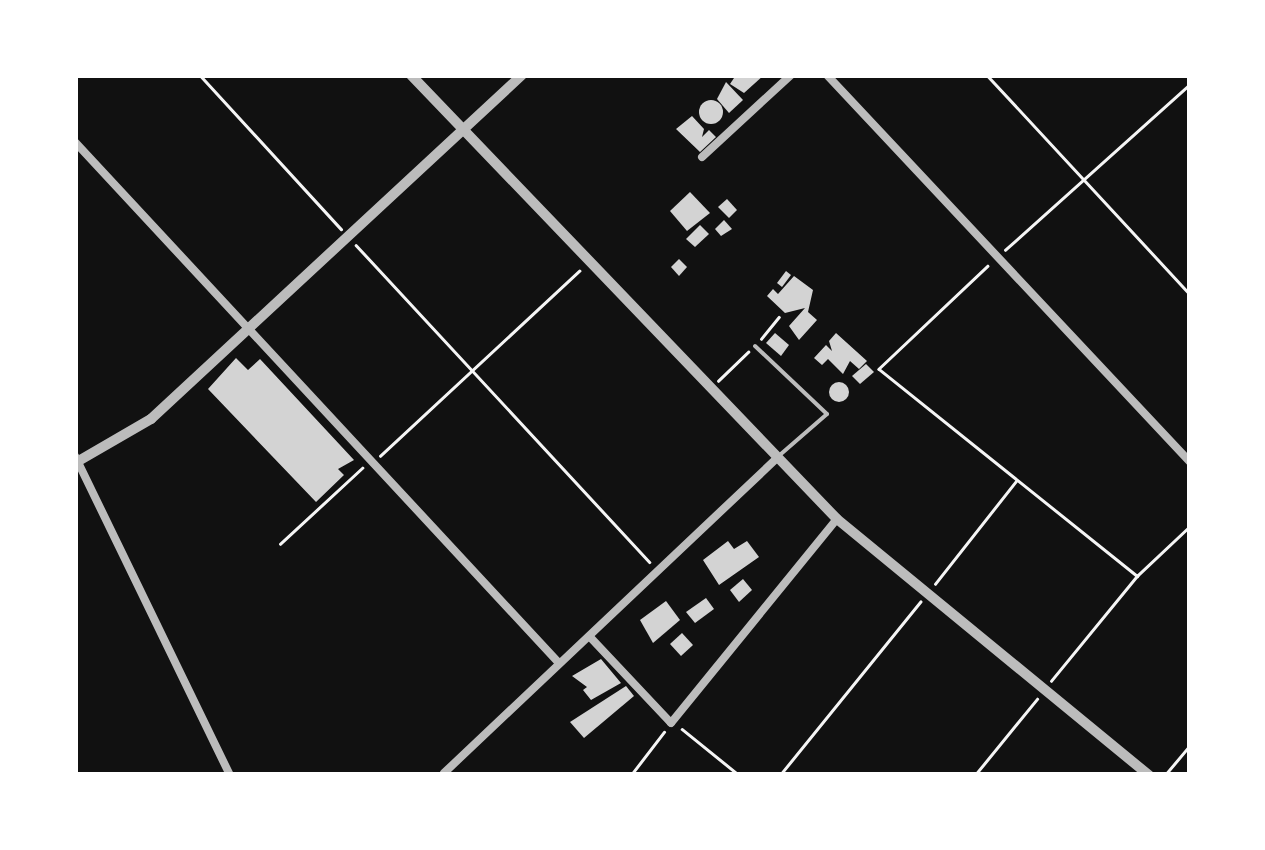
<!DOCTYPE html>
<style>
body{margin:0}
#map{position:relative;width:1265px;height:850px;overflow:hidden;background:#111;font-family:Jost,sans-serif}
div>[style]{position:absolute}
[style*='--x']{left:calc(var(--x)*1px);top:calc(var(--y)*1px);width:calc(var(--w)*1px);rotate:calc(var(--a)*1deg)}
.building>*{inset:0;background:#d3d3d3}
.round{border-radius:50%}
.path>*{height:2.5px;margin:-1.25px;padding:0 1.25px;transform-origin:1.25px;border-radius:1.25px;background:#f5f5f5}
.service>*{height:4px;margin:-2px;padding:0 2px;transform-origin:2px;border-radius:2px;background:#bcbcbc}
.minor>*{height:8px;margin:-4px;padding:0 4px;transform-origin:4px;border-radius:4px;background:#bcbcbc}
.tertiary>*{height:10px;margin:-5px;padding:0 5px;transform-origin:5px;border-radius:5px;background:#bcbcbc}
span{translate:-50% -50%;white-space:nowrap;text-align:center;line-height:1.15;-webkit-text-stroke:8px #fff;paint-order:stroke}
.frame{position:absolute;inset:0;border:78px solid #fff;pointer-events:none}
</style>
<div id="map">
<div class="building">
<div style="clip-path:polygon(736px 75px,764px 75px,744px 93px,730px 84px)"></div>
<div style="clip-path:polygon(726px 82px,743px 100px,729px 113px,717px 99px)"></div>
<div class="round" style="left:699px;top:100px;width:24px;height:24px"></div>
<div style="clip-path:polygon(692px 116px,704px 129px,702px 137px,709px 130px,716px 137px,700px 152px,676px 129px)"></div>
<div style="clip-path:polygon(690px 192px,710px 213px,687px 231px,670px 211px)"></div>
<div style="clip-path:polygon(727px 199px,737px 210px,729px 218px,718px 207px)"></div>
<div style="clip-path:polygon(724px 220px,732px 229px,721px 236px,715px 229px)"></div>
<div style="clip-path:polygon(700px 225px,709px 234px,695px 247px,686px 239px)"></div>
<div style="clip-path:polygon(679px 259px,687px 267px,679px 276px,671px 267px)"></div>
<div style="clip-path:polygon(786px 271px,791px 275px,782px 287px,777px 283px)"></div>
<div style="clip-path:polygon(794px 276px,813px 290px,808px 312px,817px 320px,799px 340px,789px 326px,805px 308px,785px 313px,767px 296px,773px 289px,778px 294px)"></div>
<div style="clip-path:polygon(775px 333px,789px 345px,781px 356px,766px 343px)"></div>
<div style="clip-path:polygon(836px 333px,867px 361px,859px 369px,850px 361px,843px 374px,828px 359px,822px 365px,814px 358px,826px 345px,832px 351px,829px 341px)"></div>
<div style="clip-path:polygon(236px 358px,248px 370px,260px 359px,354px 460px,338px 469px,344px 475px,316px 502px,208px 389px)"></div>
<div style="clip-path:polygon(866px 364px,874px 372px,860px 384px,852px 376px)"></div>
<div class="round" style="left:829px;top:382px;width:20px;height:20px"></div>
<div style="clip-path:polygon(728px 541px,734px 549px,747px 541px,759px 557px,719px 585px,703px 560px)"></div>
<div style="clip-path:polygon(743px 579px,752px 590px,739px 602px,730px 590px)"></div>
<div style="clip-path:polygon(706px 598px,714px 609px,695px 623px,686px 612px)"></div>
<div style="clip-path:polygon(666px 601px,680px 620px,653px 643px,640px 620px)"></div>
<div style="clip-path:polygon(682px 633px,693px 645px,681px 656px,670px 644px)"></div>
<div style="clip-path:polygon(601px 659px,621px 683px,591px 700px,583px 690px,587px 687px,572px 676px)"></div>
<div style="clip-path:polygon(626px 686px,634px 696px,584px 738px,570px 722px)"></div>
</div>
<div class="path">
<div style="--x:200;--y:75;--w:209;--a:47.5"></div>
<div style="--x:987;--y:75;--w:299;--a:47.2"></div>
<div style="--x:356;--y:245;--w:432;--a:47.2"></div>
<div style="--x:1005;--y:250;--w:249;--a:-41.9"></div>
<div style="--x:988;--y:266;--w:150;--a:136.6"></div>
<div style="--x:879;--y:369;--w:331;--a:38.7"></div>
<div style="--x:761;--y:339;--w:28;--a:-51"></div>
<div style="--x:718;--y:381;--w:42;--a:-44"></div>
<div style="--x:380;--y:456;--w:272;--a:-42.9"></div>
<div style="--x:280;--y:544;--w:112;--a:-42.8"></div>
<div style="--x:935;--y:584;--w:131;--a:-51.8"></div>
<div style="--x:1051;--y:681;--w:136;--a:-50.7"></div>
<div style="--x:1137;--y:576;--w:73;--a:-43.3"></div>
<div style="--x:682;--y:729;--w:73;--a:38.9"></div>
<div style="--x:631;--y:775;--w:54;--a:-52.5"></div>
<div style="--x:780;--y:775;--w:223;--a:-51"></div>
<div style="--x:975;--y:775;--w:98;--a:-50.8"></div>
<div style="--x:1165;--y:775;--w:39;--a:-50"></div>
</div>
<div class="service">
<div style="--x:755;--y:346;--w:99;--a:43.4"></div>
<div style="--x:827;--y:414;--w:61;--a:139"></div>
</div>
<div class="minor">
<div style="--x:827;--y:75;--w:531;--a:46.83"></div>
<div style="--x:75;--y:142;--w:711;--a:47.11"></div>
<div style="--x:702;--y:157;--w:121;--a:-42.7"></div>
<div style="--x:75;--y:456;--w:355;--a:64.1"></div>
<div style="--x:590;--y:637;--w:118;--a:46.7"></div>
<div style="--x:671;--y:723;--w:263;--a:-50.9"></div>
<div style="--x:444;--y:773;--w:456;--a:-43.4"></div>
</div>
<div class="tertiary">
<div style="--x:411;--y:75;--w:615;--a:46.19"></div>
<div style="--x:837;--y:519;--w:404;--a:39.4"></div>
<div style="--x:75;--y:463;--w:88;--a:-30.1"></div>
<div style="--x:151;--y:419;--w:506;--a:-42.84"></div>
</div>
<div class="frame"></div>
</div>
